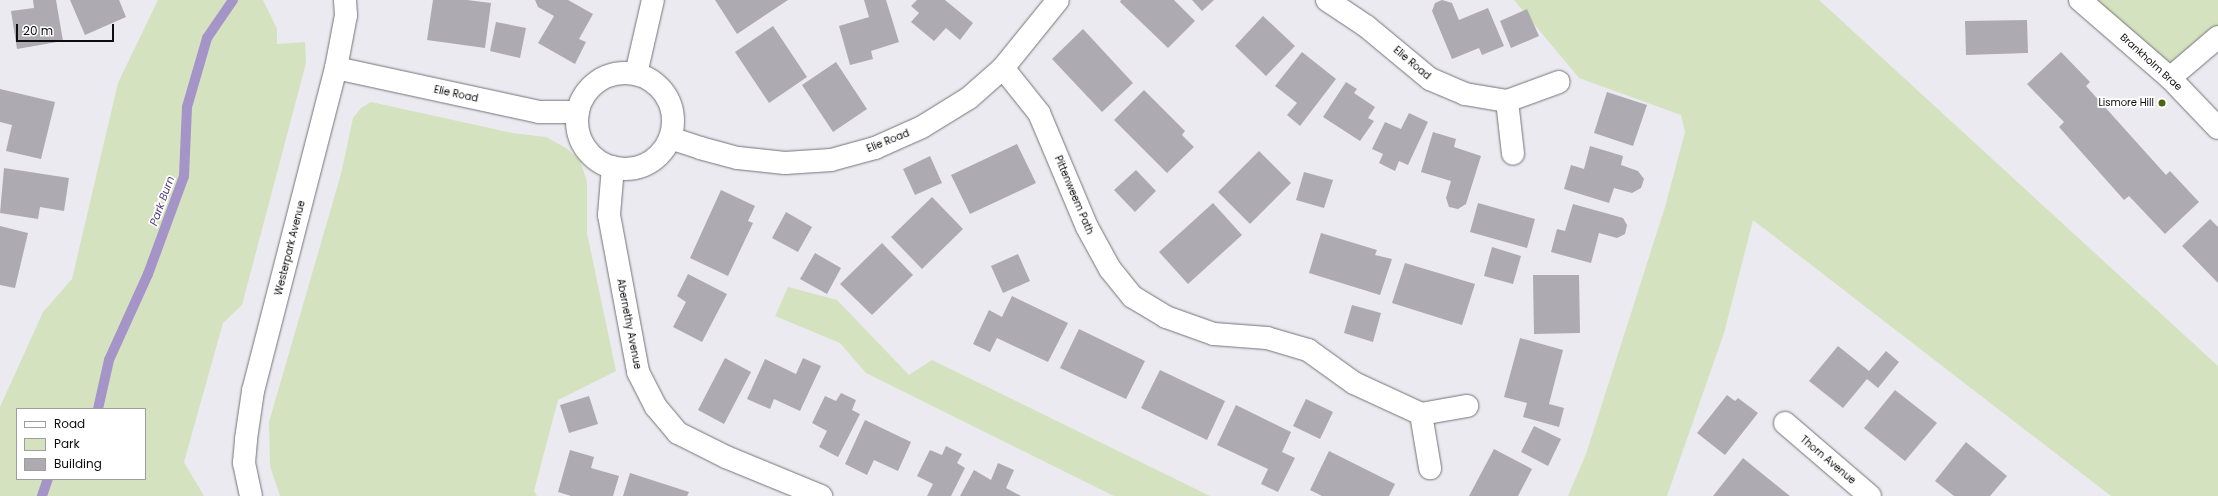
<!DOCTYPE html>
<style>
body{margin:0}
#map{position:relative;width:2218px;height:496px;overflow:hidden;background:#ebeaf0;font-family:Poppins,sans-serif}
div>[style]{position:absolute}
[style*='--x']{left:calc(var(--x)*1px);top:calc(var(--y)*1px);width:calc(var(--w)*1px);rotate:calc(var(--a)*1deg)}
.green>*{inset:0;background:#d4e2bf}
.stream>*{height:10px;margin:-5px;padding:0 5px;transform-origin:5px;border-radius:5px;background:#a594c7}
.building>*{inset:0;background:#adabb1}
.roads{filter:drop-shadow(0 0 1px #747378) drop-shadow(0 0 1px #747378)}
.minor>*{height:22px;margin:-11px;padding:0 11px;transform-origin:11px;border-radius:11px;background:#fff}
.minor>.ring{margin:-11px;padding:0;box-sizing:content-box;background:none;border:22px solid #fff;border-radius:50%}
.tertiary>*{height:22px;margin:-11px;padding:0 11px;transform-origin:11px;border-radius:11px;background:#fff}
.dots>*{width:11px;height:11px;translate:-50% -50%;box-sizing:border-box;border:2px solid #fff;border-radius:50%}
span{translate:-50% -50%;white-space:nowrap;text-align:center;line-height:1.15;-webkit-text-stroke:3.5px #fff;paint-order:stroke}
.street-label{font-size:10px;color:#0d0c0e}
.poi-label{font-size:10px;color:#0d0c0e}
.right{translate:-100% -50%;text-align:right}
.water-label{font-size:11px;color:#553c7d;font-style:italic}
.legend{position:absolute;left:16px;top:408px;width:130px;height:72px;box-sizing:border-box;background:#fff;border:1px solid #9e9e9f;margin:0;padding:5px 7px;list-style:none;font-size:12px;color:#0d0c0e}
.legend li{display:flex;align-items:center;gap:8px;height:20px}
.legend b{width:20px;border:1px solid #9e9e9f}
.scale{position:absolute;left:16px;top:24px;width:98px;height:18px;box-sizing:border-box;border:2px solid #0d0c0e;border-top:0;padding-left:5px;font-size:12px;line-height:14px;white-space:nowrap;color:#0d0c0e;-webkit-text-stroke:3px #fff;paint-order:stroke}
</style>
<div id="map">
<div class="green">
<div style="clip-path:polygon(evenodd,158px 0,263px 0,277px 29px,277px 44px,305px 42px,306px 63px,242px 305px,223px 323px,184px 462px,204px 496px,0 496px,0 407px,43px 312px,72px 279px,118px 83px,158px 0,17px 409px,145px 409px,145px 479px,17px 479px,17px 409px)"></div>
<div style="clip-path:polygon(1514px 0,1819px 0,2218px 366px,2218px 496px,2111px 496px,1753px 220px,1724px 333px,1667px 496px,1568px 496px,1586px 454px,1665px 207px,1685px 132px,1681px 115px,1579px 78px)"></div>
<div style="clip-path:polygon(2084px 0,2218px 0,2218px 37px,2170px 78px)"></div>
<div style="clip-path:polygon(371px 102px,512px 133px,546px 137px,566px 148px,580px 160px,587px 182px,587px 233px,616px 371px,558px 400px,534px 491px,537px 496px,280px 496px,270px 466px,269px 422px,341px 174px,353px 118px,361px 108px)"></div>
<div style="clip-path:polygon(788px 287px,837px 300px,909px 375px,932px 360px,1210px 496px,1114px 496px,866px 373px,840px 343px,775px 316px)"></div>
</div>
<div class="stream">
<div style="--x:98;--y:409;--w:50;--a:-77.3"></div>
<div style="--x:109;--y:360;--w:94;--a:-65.6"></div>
<div style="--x:148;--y:274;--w:104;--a:-69.8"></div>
<div style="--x:184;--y:176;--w:69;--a:-87.5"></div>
<div style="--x:187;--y:107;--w:72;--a:-73.8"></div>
<div style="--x:207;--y:38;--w:46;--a:-55.6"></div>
<div style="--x:42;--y:496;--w:18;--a:-71"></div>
</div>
<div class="building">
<div style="clip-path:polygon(33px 0,56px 0,63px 41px,17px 49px,11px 11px,34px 8px)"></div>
<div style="clip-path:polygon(70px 0,119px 0,126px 17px,85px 35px)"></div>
<div style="clip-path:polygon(433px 0,467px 0,491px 3px,485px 48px,427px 40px)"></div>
<div style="clip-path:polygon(535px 0,568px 0,593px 14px,579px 39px,586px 42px,575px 64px,538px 43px,554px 16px,538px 7px)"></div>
<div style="clip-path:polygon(715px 0,788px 0,737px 34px)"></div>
<div style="clip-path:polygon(864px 0,886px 0,899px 42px,871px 51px,873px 59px,850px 65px,839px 26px,869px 17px)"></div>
<div style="clip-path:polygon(917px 0,945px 0,973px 23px,960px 40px,946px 28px,934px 41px,911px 22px,919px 13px,911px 6px)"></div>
<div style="clip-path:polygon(1121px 0,1174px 0,1195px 21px,1168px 48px,1120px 2px)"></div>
<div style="clip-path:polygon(1192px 0,1214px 0,1202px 11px)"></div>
<div style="clip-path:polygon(1442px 0,1452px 3px,1459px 20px,1488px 8px,1504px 46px,1482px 55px,1479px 48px,1452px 59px,1432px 11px,1435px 3px)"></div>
<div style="clip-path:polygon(1527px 9px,1539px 36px,1511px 48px,1500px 21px)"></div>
<div style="clip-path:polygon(1263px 16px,1295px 46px,1266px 76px,1235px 46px)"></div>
<div style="clip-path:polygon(2027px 20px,2028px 53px,1966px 55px,1965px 21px)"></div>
<div style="clip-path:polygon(496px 22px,526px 28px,520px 58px,490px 51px)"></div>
<div style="clip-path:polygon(773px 26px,807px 77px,769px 103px,735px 52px)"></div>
<div style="clip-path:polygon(1083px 29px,1133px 83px,1102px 112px,1052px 59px)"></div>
<div style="clip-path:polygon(1302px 52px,1336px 79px,1300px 126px,1287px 115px,1297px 103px,1275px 86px)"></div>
<div style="clip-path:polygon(2061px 52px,2090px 82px,2086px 86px,2166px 175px,2170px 171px,2199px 202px,2165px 234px,2129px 196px,2124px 200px,2059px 127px,2064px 122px,2027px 84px)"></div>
<div style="clip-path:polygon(836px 62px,867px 109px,833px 132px,802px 85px)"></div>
<div style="clip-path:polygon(1346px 82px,1357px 89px,1354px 93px,1375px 107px,1368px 118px,1374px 121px,1360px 141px,1323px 117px)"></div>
<div style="clip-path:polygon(0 89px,55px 102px,41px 159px,6px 151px,12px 125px,0 122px)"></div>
<div style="clip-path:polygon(1144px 90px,1185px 131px,1182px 135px,1194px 147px,1167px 173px,1114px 120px)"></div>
<div style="clip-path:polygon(1607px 92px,1647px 105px,1633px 146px,1594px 133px)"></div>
<div style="clip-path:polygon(1409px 113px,1428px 122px,1408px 165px,1399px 161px,1395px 171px,1379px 163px,1383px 154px,1372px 149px,1385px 122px,1401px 129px)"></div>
<div style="clip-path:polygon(1433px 132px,1456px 139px,1454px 147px,1481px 156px,1466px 204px,1458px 209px,1449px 207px,1446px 198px,1451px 181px,1421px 172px)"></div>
<div style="clip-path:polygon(1017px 144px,1036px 183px,970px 214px,951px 175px)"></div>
<div style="clip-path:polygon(1590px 146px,1623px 156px,1621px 165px,1638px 171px,1644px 179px,1641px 188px,1632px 193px,1614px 188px,1609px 203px,1564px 189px,1571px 165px,1584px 169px)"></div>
<div style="clip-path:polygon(1259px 151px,1291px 183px,1250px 224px,1218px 192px)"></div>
<div style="clip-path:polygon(930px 156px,942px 183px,915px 195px,903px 169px)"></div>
<div style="clip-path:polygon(4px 168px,69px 178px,64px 211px,40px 207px,38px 219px,0 213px)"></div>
<div style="clip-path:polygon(1136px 170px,1156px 191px,1135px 212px,1114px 190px)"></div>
<div style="clip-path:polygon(1304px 172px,1333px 180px,1324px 208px,1296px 200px)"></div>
<div style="clip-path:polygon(721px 190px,755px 206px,748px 221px,753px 223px,728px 276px,690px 258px)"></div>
<div style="clip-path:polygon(932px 197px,963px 229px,922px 269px,891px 237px)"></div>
<div style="clip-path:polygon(1213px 203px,1242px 235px,1188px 284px,1159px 252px)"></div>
<div style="clip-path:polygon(1478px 203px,1535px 219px,1527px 248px,1470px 232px)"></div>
<div style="clip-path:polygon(1573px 204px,1623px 218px,1627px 225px,1625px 234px,1617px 238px,1599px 233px,1591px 263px,1551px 252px,1557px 229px,1565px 231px)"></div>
<div style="clip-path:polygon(786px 212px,812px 227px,798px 252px,772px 238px)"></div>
<div style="clip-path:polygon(2210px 219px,2218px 227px,2218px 283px,2182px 246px)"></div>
<div style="clip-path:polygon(0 226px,28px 233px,15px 288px,0 285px)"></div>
<div style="clip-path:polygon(1321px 233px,1377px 250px,1375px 255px,1392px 259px,1380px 295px,1309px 273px)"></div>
<div style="clip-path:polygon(882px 243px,913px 275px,872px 315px,840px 284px)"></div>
<div style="clip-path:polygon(1492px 247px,1521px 256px,1513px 284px,1484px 276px)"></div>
<div style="clip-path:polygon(815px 253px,841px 268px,827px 294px,800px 279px)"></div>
<div style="clip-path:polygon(1018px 254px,1030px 281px,1003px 293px,991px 266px)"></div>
<div style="clip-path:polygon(1405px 263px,1475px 284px,1462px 325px,1392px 303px)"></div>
<div style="clip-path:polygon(688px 274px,727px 294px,702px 342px,673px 327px,686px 302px,677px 296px)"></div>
<div style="clip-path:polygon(1533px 275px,1579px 275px,1580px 333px,1534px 334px)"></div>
<div style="clip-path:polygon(1012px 296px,1068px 323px,1048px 362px,997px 338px,990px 352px,973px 344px,989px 310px,1002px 317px)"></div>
<div style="clip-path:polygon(1352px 305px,1381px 313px,1373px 342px,1344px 333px)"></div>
<div style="clip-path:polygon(1079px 329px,1145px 361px,1126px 399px,1060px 368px)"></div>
<div style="clip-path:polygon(1520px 338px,1563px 350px,1549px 404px,1564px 408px,1559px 427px,1523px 417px,1527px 403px,1504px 397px)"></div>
<div style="clip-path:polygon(1838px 346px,1869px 371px,1886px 351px,1899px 362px,1878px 388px,1867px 379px,1843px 408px,1809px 381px)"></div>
<div style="clip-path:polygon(725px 358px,751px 372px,724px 424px,698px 410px)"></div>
<div style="clip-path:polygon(803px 358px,821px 366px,800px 411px,774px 399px,770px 409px,747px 399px,765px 359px,796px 374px)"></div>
<div style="clip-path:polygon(1160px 370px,1225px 401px,1207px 440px,1141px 408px)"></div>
<div style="clip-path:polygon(1895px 390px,1937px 423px,1905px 461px,1864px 428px)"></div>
<div style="clip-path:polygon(841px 393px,856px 400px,852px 410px,860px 414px,838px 457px,819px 447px,827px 431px,812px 423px,825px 396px,836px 401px)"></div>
<div style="clip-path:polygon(1727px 395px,1735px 401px,1738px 398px,1758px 413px,1725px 455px,1697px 433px)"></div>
<div style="clip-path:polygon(589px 396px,598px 424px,569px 433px,560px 405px)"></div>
<div style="clip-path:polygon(1306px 399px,1333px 412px,1320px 439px,1293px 426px)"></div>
<div style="clip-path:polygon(1236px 405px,1291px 432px,1282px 452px,1295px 458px,1278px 492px,1261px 484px,1268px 469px,1217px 445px)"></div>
<div style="clip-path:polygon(865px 420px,911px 442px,898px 471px,874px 460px,867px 475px,845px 464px)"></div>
<div style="clip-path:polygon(1534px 426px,1561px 439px,1548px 466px,1521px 452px)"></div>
<div style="clip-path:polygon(1966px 442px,2007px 476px,1990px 496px,1954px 496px,1935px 481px)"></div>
<div style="clip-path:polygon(946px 446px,962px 454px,957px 463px,965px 468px,951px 496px,927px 496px,933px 484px,917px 476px,930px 450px,942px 455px)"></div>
<div style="clip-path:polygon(1494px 449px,1532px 469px,1518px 496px,1469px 496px)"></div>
<div style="clip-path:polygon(570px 450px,594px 457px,591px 468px,619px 476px,613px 496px,571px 496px,558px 492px)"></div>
<div style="clip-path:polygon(1329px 451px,1395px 484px,1389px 496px,1322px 496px,1310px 490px)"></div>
<div style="clip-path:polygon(1743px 458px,1765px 476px,1790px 496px,1713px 496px)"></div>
<div style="clip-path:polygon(998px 463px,1014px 470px,1006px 488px,1021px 496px,960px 496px,974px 470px,991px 480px)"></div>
<div style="clip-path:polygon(630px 473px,689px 492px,687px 496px,623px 496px)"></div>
</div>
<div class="roads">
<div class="minor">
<div style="--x:1327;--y:0;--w:47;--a:33.7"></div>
<div style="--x:1366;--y:26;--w:83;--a:39.6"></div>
<div style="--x:1430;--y:79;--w:38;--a:23"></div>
<div style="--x:1465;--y:94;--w:43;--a:9.5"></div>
<div style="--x:1507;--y:101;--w:55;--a:-20.1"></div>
<div style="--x:2080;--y:0;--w:119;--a:40.9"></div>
<div style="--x:2170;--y:78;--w:69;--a:46.2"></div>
<div style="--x:336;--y:68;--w:208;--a:12.2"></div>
<div style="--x:539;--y:112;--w:39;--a:0"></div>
<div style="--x:1003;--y:68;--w:58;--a:51.3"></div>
<div style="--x:1039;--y:113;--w:124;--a:67.2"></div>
<div style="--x:1087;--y:227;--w:48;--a:61.3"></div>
<div style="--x:1110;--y:269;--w:36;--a:51"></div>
<div style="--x:1133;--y:297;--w:39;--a:31"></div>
<div style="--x:1166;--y:317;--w:51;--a:19.5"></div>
<div style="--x:1214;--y:334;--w:53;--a:4.3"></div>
<div style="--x:1267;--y:338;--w:43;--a:16.3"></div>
<div style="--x:1308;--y:350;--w:57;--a:35.7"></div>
<div style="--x:1354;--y:383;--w:74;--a:24.8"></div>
<div style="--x:1421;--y:414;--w:55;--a:80.5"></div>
<div class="ring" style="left:577px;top:73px;width:74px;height:74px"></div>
<div style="--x:636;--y:74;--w:76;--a:-77.1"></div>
<div style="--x:2170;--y:78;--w:63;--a:-40.5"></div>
<div style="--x:1507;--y:101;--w:53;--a:83.5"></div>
<div style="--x:670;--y:138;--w:32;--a:18"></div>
<div style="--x:700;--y:148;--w:39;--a:15"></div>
<div style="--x:738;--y:158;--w:47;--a:6.1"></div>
<div style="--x:785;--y:163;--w:46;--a:-3.7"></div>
<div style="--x:831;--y:160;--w:46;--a:-15.3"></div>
<div style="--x:875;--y:148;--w:51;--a:-24.1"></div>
<div style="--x:922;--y:127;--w:55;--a:-31.7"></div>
<div style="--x:969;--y:98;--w:45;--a:-41.4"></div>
<div style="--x:1003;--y:68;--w:87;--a:-51"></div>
<div style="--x:613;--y:167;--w:48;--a:94.8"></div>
<div style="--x:609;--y:215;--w:160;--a:79.5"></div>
<div style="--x:638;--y:372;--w:39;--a:63"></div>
<div style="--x:656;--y:407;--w:34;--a:50"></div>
<div style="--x:678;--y:433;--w:54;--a:26.6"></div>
<div style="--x:726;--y:457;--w:103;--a:22.3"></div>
<div style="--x:1421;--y:414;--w:47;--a:-9.9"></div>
<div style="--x:1785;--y:423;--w:112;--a:40.7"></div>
</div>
<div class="tertiary">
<div style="--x:251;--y:496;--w:34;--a:-102"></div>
<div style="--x:244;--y:463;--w:24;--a:-85"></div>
<div style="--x:246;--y:439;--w:49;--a:-81.7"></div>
<div style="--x:253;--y:391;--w:333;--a:-75.6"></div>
<div style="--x:336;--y:68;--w:54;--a:-79.3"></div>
<div style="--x:346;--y:15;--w:15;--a:-94"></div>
</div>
</div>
<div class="dots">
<div style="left:2162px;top:103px;background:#4d6310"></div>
</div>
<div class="street-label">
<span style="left:2151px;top:62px;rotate:42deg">Brankholm Brae</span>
<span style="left:1412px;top:63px;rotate:40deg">Elie Road</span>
<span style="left:456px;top:94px;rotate:12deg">Elie Road</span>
<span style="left:888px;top:141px;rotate:-22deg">Elie Road</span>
<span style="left:1074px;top:195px;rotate:67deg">Pittenweem Path</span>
<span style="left:290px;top:248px;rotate:-76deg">Westerpark Avenue</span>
<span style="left:629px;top:324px;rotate:79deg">Abernethy Avenue</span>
<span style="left:1828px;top:460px;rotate:40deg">Thorn Avenue</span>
</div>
<div class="poi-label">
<span class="right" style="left:2154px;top:103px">Lismore Hill</span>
</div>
<div class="water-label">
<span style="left:162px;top:201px;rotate:-70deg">Park Burn</span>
</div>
<ul class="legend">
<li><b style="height:5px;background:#fff"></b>Road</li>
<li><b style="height:11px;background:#d4e2bf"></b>Park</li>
<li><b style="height:11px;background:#adabb1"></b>Building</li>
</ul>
<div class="scale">20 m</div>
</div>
